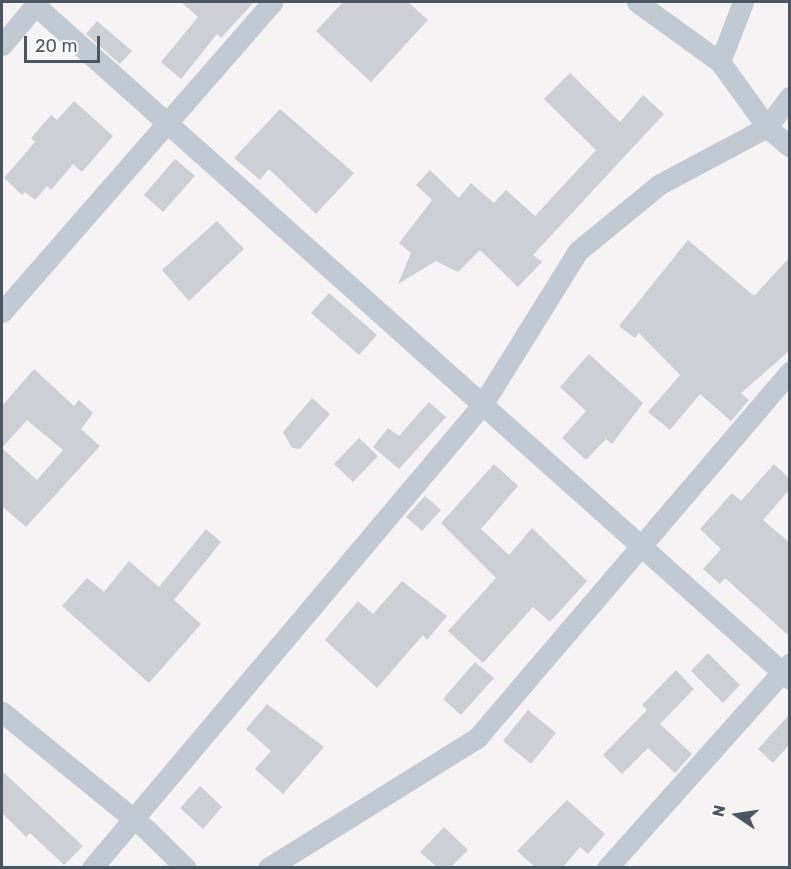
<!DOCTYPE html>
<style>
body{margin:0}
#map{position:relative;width:791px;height:869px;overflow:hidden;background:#f5f3f3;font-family:Rubik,sans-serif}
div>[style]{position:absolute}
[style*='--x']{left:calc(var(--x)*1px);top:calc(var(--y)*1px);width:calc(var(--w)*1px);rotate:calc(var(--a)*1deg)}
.building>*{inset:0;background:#cdcfd5}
.street>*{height:21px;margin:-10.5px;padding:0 10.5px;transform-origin:10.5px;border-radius:10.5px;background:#c1cad2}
span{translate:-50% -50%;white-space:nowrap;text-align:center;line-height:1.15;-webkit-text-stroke:5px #fff;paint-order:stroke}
.frame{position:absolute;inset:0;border:3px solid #4a5661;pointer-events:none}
.north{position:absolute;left:707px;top:785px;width:60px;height:60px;-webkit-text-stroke:4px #fff;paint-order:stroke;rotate:283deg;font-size:16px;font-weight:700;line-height:24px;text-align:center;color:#4a5661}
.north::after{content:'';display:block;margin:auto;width:21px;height:27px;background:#4a5661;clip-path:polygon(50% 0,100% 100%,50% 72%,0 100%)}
.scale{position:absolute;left:24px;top:36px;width:76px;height:27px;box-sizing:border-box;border:3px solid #4a5661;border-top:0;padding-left:8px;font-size:18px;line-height:21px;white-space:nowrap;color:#4a5661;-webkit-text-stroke:4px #fff;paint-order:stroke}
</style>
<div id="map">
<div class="building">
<div style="clip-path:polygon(181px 2px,254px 2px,221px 38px,217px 34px,181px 79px,161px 62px,198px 17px)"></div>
<div style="clip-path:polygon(343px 2px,408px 2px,428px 20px,371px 82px,316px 31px)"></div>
<div style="clip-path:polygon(97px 21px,132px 51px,120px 64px,86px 34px)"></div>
<div style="clip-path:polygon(570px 73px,620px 122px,643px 95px,664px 114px,533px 255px,542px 262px,518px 287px,480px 250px,458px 272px,436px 261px,398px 284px,411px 253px,399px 243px,432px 200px,416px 185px,430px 170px,459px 198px,471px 183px,494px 203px,506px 190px,535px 216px,596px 150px,544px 99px)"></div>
<div style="clip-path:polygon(74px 101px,113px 136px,82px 172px,73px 164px,51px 190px,47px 186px,35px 200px,25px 192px,22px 195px,4px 178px,35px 142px,31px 138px,51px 115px,57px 120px)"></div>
<div style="clip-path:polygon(280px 109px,354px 173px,316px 214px,269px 169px,260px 180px,234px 158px)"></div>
<div style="clip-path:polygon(175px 159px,195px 176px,163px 212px,144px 195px)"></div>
<div style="clip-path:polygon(217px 221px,244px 249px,189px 301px,162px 270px)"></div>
<div style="clip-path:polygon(688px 240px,754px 296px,789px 258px,789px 351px,741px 393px,749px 400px,731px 421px,700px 394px,670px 430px,648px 412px,680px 375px,639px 333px,635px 338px,619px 326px)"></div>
<div style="clip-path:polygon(329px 293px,377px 335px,359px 355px,311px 313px)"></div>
<div style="clip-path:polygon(589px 354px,643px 403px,612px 444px,606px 439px,586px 460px,562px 438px,586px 411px,560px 387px)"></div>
<div style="clip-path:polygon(evenodd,34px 369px,74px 406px,79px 400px,93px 413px,81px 429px,100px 446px,26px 527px,2px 506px,2px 406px,34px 369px,27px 420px,63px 450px,37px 480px,2px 448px,27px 420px)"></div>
<div style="clip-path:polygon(312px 398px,330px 414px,300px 449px,292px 448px,283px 432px)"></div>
<div style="clip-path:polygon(429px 402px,446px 417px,399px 469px,373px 447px,388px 428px,399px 436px)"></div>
<div style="clip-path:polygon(359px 438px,378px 456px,353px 482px,334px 464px)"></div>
<div style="clip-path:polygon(494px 464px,518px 486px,481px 529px,509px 555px,532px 528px,587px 581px,550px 622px,533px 607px,483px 663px,448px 631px,496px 578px,441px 523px)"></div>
<div style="clip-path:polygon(774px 464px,789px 478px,789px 490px,763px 520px,789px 542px,789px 636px,725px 578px,720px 584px,703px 569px,721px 549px,700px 529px,732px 493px,741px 501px)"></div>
<div style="clip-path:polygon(425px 496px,441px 510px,422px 531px,406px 517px)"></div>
<div style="clip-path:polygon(206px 529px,221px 542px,174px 600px,201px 624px,149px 683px,62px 606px,87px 578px,104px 592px,129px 561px,159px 587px)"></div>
<div style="clip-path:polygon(402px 581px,447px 616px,427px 640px,423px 635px,377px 688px,325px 640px,358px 601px,373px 614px)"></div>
<div style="clip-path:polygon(708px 653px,740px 685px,723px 703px,691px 671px)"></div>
<div style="clip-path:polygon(475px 662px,494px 678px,461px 715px,443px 699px)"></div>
<div style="clip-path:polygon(676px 670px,694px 689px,660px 724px,692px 754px,675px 773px,648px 748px,622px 774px,603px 755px,647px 710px,642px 705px)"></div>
<div style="clip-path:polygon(267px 704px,324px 747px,283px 794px,255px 769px,271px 751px,246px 729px)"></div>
<div style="clip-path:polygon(528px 710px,556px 733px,531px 764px,503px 741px)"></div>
<div style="clip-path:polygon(789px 715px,789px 745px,773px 763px,758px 749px)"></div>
<div style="clip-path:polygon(2px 771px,83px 846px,64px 865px,30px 833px,26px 837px,2px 813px)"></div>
<div style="clip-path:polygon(200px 786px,222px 807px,203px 829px,180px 808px)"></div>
<div style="clip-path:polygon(567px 800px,605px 834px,588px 854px,580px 847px,563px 867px,535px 867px,517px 851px)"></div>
<div style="clip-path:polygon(444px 827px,468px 850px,451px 867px,437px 867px,420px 852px)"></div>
</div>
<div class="street">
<div style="--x:637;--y:2;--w:102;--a:35.9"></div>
<div style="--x:720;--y:62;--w:80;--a:54.1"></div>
<div style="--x:767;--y:127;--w:30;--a:41"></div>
<div style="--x:35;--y:5;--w:1012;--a:41.76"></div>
<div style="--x:2;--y:45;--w:56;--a:-50.1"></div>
<div style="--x:720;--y:62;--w:64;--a:-69"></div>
<div style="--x:2;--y:312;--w:411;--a:-48.9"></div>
<div style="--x:2;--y:712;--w:187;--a:39.1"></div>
<div style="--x:147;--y:830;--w:54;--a:44.3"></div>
<div style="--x:92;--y:868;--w:605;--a:-49.89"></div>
<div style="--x:482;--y:405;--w:181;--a:-58.1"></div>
<div style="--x:578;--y:251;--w:106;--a:-39.3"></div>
<div style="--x:660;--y:184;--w:121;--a:-28"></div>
<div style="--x:767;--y:127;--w:38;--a:-53"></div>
<div style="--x:268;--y:868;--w:246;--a:-31.9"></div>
<div style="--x:477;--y:738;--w:482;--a:-49.5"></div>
<div style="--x:607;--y:868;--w:275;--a:-48.2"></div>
</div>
<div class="frame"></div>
<div class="north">N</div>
<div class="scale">20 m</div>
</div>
